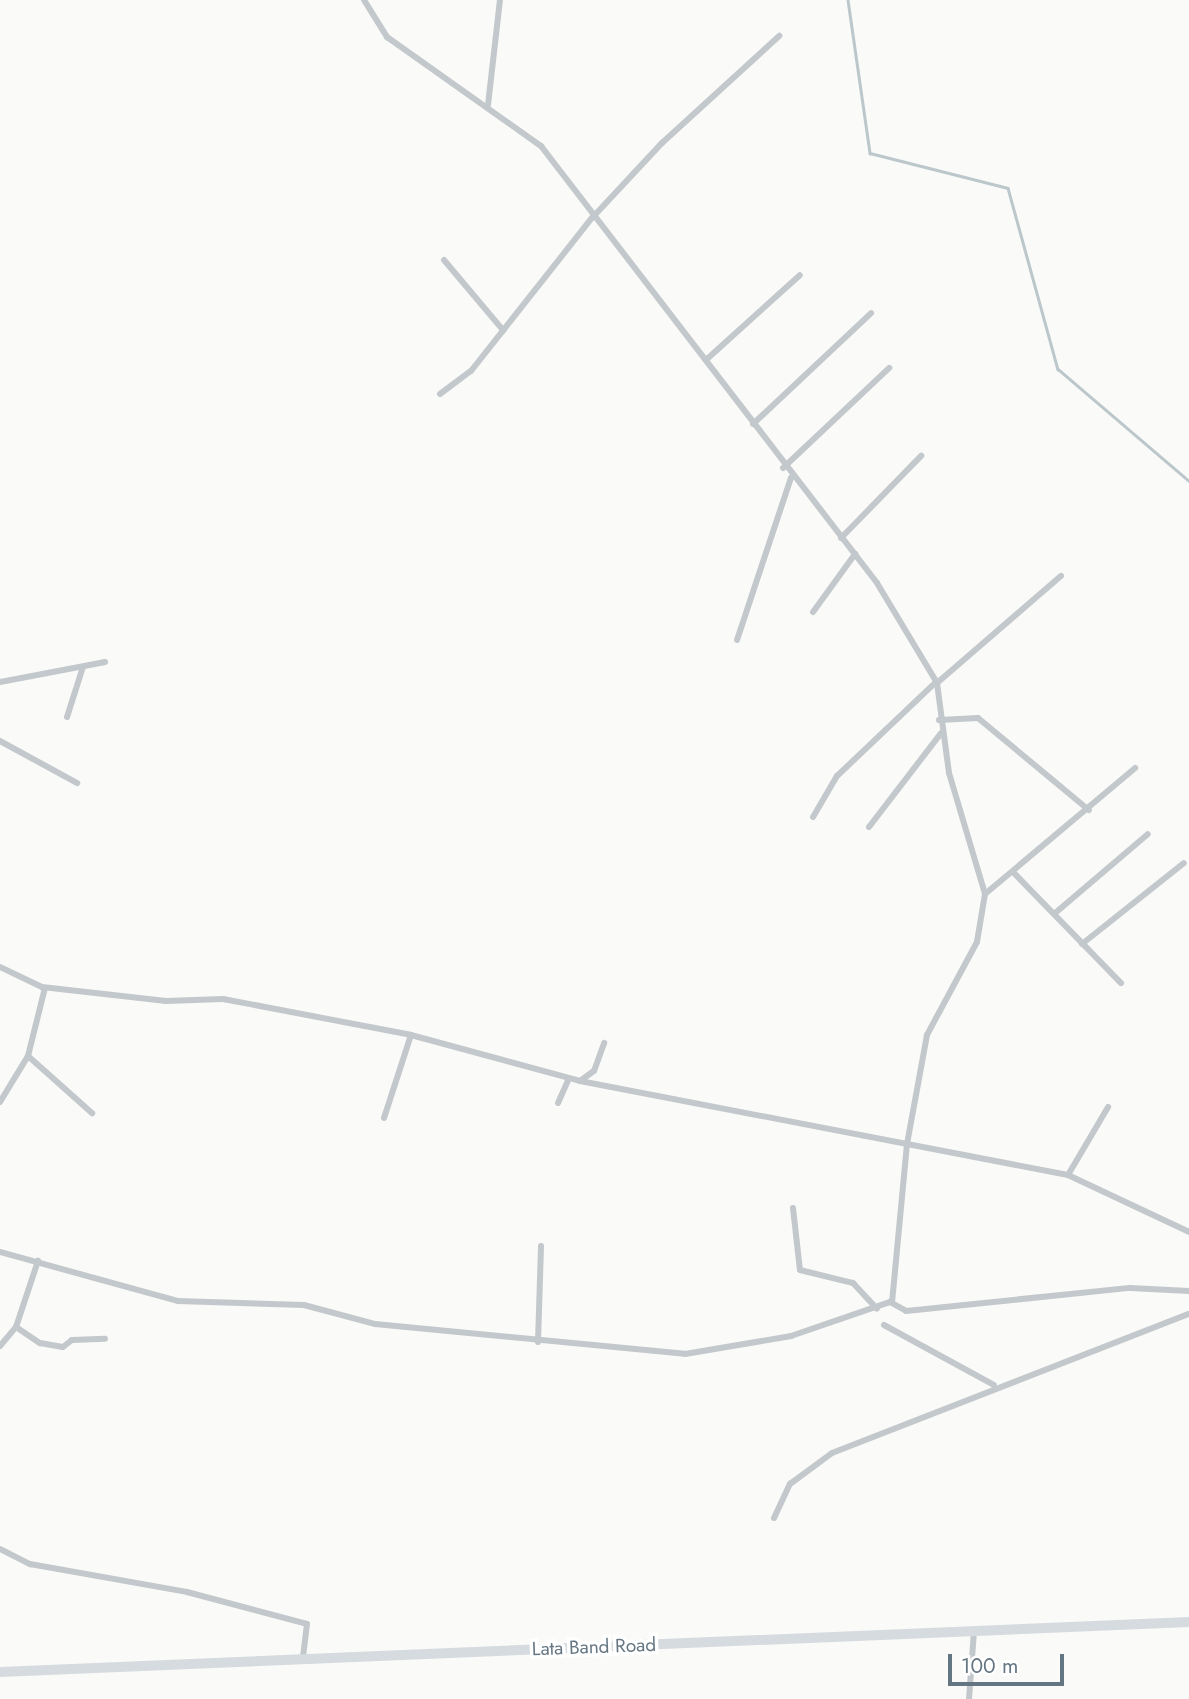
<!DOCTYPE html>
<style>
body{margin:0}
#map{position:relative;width:1189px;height:1699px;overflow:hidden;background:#fafaf8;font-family:Jost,sans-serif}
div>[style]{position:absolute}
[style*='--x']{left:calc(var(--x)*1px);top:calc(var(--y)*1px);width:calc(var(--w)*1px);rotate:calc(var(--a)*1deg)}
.stream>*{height:2.5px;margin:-1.25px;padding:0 1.25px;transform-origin:1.25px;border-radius:1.25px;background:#bbc7cb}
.street>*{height:6px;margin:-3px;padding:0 3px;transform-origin:3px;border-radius:3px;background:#c3c8cc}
.secondary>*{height:10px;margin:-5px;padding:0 5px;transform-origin:5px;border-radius:5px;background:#d6dbdf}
span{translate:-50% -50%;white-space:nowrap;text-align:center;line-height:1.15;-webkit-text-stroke:7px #fff;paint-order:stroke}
.street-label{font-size:19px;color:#657683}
.scale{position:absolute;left:948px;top:1654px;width:116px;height:32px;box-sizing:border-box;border:4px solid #657683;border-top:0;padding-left:9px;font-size:21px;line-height:24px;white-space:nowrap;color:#657683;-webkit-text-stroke:5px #fff;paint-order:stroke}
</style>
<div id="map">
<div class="stream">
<div style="--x:848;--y:0;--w:155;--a:81.8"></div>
<div style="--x:870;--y:153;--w:142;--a:14.2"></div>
<div style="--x:1008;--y:188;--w:188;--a:74.6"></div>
<div style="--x:1058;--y:369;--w:172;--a:40.5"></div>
</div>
<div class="street">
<div style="--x:364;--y:0;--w:44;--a:58.1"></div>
<div style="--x:387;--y:37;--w:189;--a:35.3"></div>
<div style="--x:541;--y:146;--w:551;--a:52.44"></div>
<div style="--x:877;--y:583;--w:117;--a:59"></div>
<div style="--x:937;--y:683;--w:91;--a:82.4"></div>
<div style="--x:949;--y:773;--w:126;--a:73.4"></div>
<div style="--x:985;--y:894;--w:49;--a:99.5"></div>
<div style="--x:977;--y:942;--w:106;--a:118.3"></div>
<div style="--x:927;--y:1035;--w:111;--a:100.4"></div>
<div style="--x:907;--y:1144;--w:159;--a:95.4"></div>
<div style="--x:488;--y:105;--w:106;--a:-83.5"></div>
<div style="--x:444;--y:260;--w:92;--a:49.9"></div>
<div style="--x:707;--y:359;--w:125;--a:-42.1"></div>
<div style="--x:440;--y:394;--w:39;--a:-37"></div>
<div style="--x:471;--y:371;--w:195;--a:-51.7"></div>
<div style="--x:592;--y:218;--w:103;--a:-47"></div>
<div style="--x:662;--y:143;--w:159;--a:-42.4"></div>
<div style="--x:753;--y:424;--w:162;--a:-43.2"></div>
<div style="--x:783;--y:468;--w:146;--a:-43.3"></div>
<div style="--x:841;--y:538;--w:115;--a:-45.7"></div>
<div style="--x:813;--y:612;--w:72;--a:-54.1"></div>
<div style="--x:737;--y:640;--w:171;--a:-71.6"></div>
<div style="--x:0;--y:682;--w:107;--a:-10.8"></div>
<div style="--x:937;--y:683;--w:164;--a:-40.8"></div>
<div style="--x:67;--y:717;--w:52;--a:-72.3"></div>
<div style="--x:939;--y:720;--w:39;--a:-3"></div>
<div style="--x:978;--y:718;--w:144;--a:39.7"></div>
<div style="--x:0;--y:741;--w:88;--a:28.6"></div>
<div style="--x:813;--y:817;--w:48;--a:-59.7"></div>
<div style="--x:837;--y:776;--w:137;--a:-43.5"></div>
<div style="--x:869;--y:827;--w:118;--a:-52.5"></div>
<div style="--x:1013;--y:872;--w:155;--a:45.8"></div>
<div style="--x:985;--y:894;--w:196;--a:-40"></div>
<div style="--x:1054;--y:914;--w:123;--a:-40.4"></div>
<div style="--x:1082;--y:944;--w:130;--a:-38.5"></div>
<div style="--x:0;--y:967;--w:47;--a:25.5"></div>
<div style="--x:42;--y:987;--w:125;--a:6.4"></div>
<div style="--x:166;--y:1001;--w:57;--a:-2"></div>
<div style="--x:223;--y:999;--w:191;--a:10.8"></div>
<div style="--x:411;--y:1035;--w:175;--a:15.2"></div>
<div style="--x:580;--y:1081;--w:497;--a:10.9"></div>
<div style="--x:1068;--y:1175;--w:134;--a:25.2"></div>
<div style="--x:28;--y:1056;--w:86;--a:41.7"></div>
<div style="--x:580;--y:1081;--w:17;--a:-36"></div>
<div style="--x:594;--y:1071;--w:30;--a:-70"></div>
<div style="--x:0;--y:1102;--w:54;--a:-58.7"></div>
<div style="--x:28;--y:1056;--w:70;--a:-76"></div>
<div style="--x:558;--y:1103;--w:27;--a:-66"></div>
<div style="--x:384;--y:1118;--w:87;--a:-72"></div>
<div style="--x:1068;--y:1175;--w:79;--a:-59.5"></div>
<div style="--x:793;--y:1208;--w:62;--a:83.6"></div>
<div style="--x:800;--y:1270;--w:55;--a:13.8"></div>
<div style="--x:853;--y:1283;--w:35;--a:47"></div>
<div style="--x:0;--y:1252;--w:185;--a:15.4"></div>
<div style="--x:178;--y:1301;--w:126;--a:1.8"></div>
<div style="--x:304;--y:1305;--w:73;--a:15"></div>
<div style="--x:375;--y:1324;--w:311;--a:5.5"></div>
<div style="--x:685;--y:1354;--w:108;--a:-9.6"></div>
<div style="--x:791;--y:1336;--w:105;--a:-19"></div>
<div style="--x:890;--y:1302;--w:18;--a:29"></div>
<div style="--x:906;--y:1311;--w:225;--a:-5.9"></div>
<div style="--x:1130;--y:1288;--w:59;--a:2.9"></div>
<div style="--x:884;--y:1325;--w:125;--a:28.6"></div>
<div style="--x:16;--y:1327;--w:29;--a:34"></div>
<div style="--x:40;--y:1343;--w:23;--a:10"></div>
<div style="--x:63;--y:1347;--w:11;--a:-38"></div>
<div style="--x:72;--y:1340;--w:33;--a:-2"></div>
<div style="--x:538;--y:1342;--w:96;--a:-88.2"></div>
<div style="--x:0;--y:1346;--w:25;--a:-50"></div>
<div style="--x:16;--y:1327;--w:70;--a:-71.6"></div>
<div style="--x:774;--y:1518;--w:38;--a:-65"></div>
<div style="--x:790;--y:1484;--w:52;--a:-36.4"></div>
<div style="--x:832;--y:1453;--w:383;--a:-21.3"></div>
<div style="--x:0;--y:1549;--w:34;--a:27"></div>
<div style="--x:30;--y:1564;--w:159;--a:10.1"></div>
<div style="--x:187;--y:1592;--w:124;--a:14.9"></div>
<div style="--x:307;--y:1624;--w:35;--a:97"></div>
<div style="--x:969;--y:1699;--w:68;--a:-85.8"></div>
</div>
<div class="secondary">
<div style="--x:0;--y:1672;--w:1190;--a:-2.41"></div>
</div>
<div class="street-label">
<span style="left:594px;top:1647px;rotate:-2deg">Lata Band Road</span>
</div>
<div class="scale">100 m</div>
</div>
